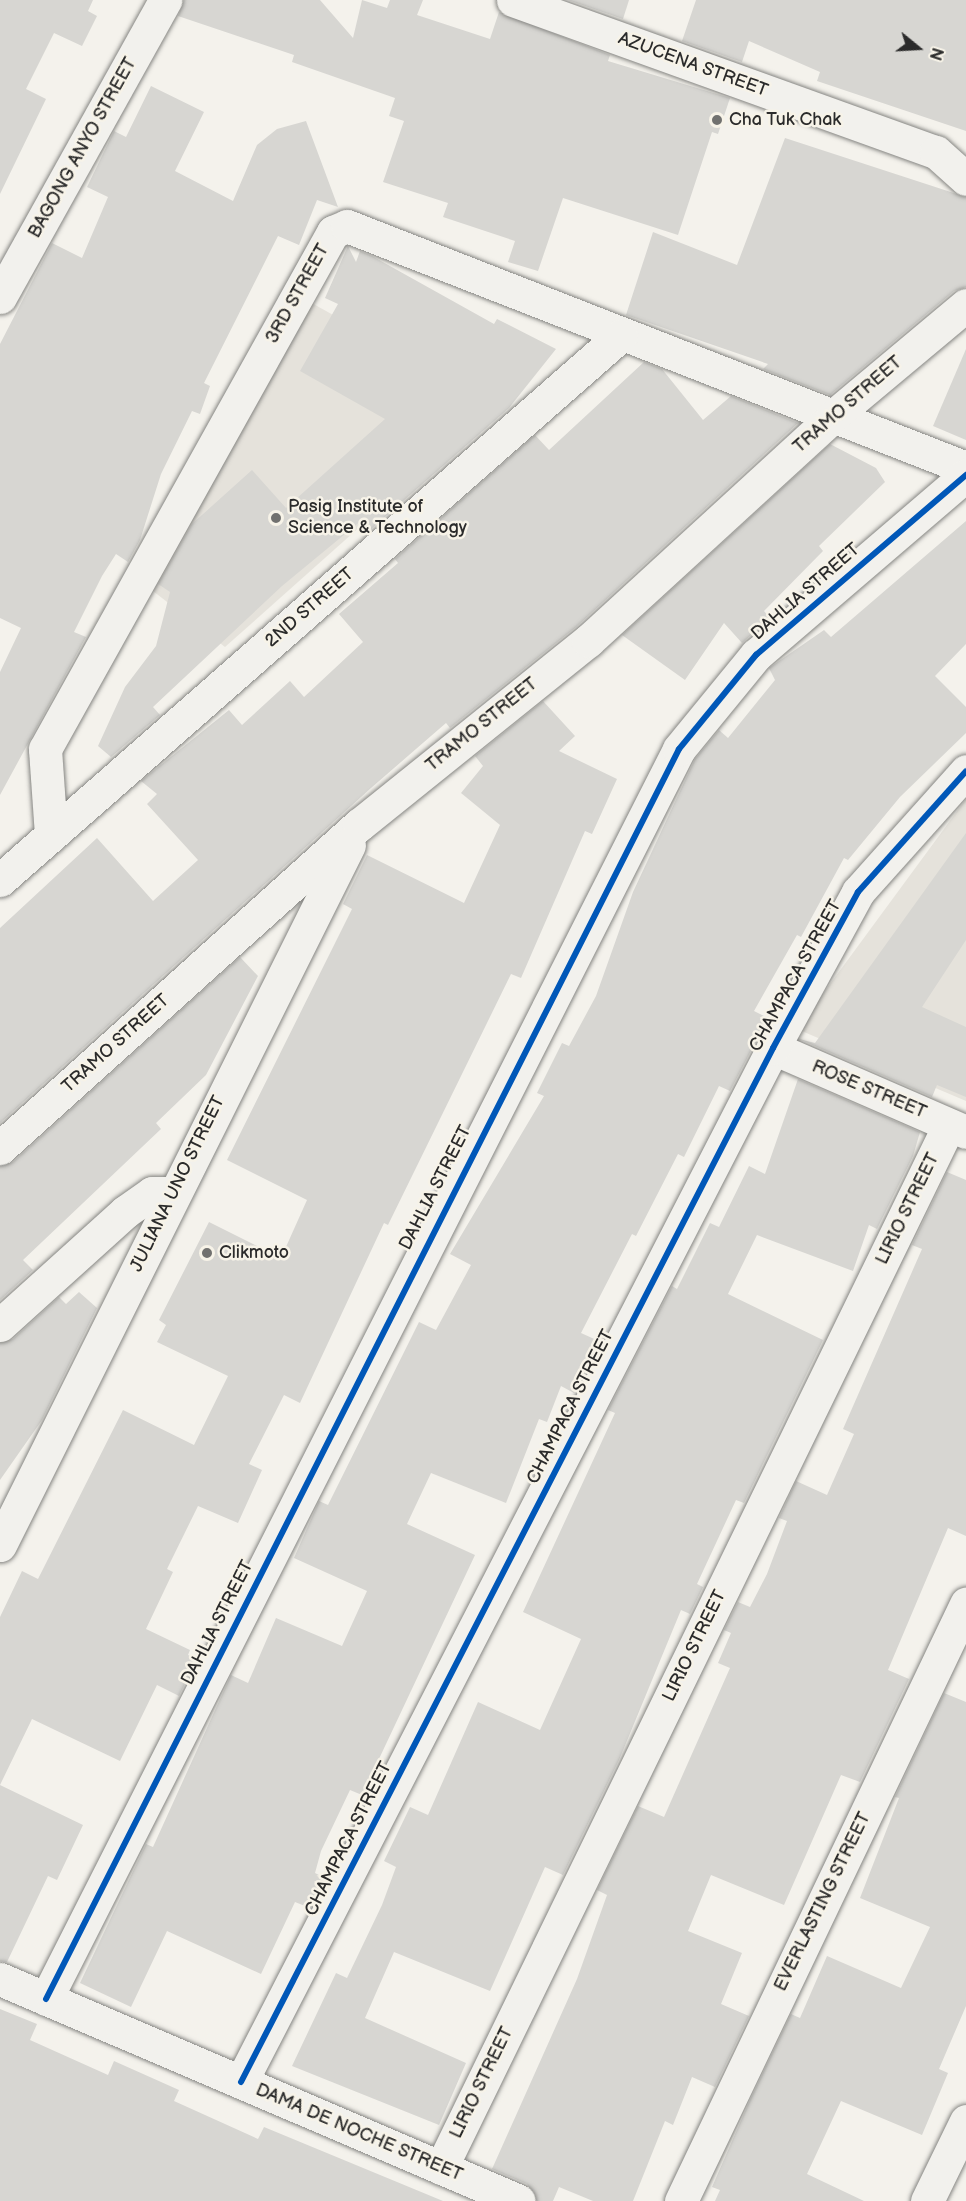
<!DOCTYPE html>
<style>
body{margin:0}
#map{position:relative;width:966px;height:2201px;overflow:hidden;background:#f4f2ec;font-family:"Balsamiq Sans",sans-serif}
div>[style]{position:absolute}
[style*='--x']{left:calc(var(--x)*1px);top:calc(var(--y)*1px);width:calc(var(--w)*1px);rotate:calc(var(--a)*1deg)}
.built>*{inset:0;background:#e5e2db}
.building>*{inset:0;background:#d7d6d2}
.roads{filter:drop-shadow(0 0 2px #858582) drop-shadow(0 0 2px #858582)}
.minor>*{height:33px;margin:-16.5px;padding:0 16.5px;transform-origin:16.5px;border-radius:16.5px;background:#f2f1ed}
.tertiary>*{height:33px;margin:-16.5px;padding:0 16.5px;transform-origin:16.5px;border-radius:16.5px;background:#f2f1ed}
.cycleway>*{height:6px;margin:-3px;padding:0 3px;transform-origin:3px;border-radius:3px;background:#0057b8}
.dots>*{width:16px;height:16px;translate:-50% -50%;box-sizing:border-box;border:3px solid #f7f3e8;border-radius:50%}
span{translate:-50% -50%;white-space:nowrap;text-align:center;line-height:1.15;-webkit-text-stroke:5px #f7f3e8;paint-order:stroke}
.street-label{font-size:18px;color:#2b2b2b}
.poi-label{font-size:18px;color:#2b2b2b}
.left{translate:0 -50%;text-align:left}
.north{position:absolute;left:888px;top:18px;width:60px;height:60px;-webkit-text-stroke:4px #f7f3e8;paint-order:stroke;rotate:108deg;font-size:16px;font-weight:700;line-height:24px;text-align:center;color:#2b2b2b}
.north::after{content:'';display:block;margin:auto;width:21px;height:27px;background:#2b2b2b;clip-path:polygon(50% 0,100% 100%,50% 72%,0 100%)}
</style>
<div id="map">
<div class="built">
<div style="clip-path:polygon(308px 301px,418px 362px,445px 451px,225px 647px,144px 584px)"></div>
<div style="clip-path:polygon(966px 799px,966px 1101px,797px 1029px)"></div>
</div>
<div class="building">
<div style="clip-path:polygon(0 0,93px 0,88px 11px,97px 16px,82px 46px,54px 33px,26px 89px,46px 99px,0 194px)"></div>
<div style="clip-path:polygon(184px 0,320px 0,353px 38px,362px 0,387px 8px,390px 0,423px 0,417px 15px,490px 39px,499px 12px,610px 55px,608px 61px,730px 98px,718px 134px,712px 132px,678px 235px,563px 198px,538px 271px,508px 262px,515px 241px,443px 217px,448px 203px,383px 182px,404px 121px,389px 116px,395px 98px,292px 62px,294px 55px,178px 16px)"></div>
<div style="clip-path:polygon(568px 0,629px 0,623px 19px)"></div>
<div style="clip-path:polygon(696px 0,966px 0,966px 131px,817px 81px,820px 72px,749px 41px,742px 62px,682px 41px)"></div>
<div style="clip-path:polygon(151px 86px,204px 112px,175px 171px,233px 201px,257px 145px,277px 129px,306px 121px,338px 207px,317px 200px,299px 245px,278px 236px,204px 383px,210px 386px,200px 414px,192px 411px,161px 474px,140px 540px,128px 562px,116px 554px,102px 576px,74px 632px,86px 637px,0 795px,0 672px,21px 628px,0 618px,0 344px,52px 243px,82px 258px,108px 197px,87px 187px,114px 131px,126px 137px)"></div>
<div style="clip-path:polygon(785px 138px,966px 197px,966px 287px,954px 291px,830px 395px,763px 369px,768px 364px,626px 315px,653px 232px,737px 265px)"></div>
<div style="clip-path:polygon(348px 246px,356px 262px,360px 251px,372px 256px,494px 324px,497px 319px,556px 349px,509px 408px,370px 530px,362px 520px,282px 586px,153px 707px,160px 715px,111px 757px,98px 746px,125px 687px,156px 646px,170px 592px,158px 584px,192px 524px,252px 470px,286px 508px,385px 419px,300px 371px,338px 304px,325px 298px)"></div>
<div style="clip-path:polygon(966px 349px,966px 440px,933px 426px)"></div>
<div style="clip-path:polygon(644px 362px,662px 369px,703px 420px,731px 396px,798px 423px,576px 627px,450px 728px,446px 723px,371px 788px,0 1123px,0 928px,97px 838px,153px 901px,198px 860px,147px 804px,157px 794px,141px 781px,229px 710px,242px 725px,290px 681px,304px 697px,363px 642px,339px 614px,398px 563px,395px 559px,535px 435px,549px 450px)"></div>
<div style="clip-path:polygon(830px 444px,876px 468px,885px 482px,819px 546px,823px 551px,764px 611px,770px 618px,742px 643px,724px 623px,685px 680px,622px 635px)"></div>
<div style="clip-path:polygon(966px 521px,966px 644px,935px 676px,966px 707px,966px 733px,900px 797px,848px 860px,844px 858px,801px 937px,797px 935px,754px 1011px,768px 1018px,730px 1091px,719px 1086px,684px 1157px,678px 1154px,636px 1236px,632px 1234px,581px 1333px,601px 1342px,574px 1393px,561px 1386px,547px 1422px,539px 1419px,506px 1503px,431px 1473px,407px 1524px,475px 1555px,362px 1795px,350px 1790px,321px 1851px,315px 1873px,325px 1878px,310px 1908px,295px 1902px,261px 1974px,167px 1931px,131px 2007px,80px 1983px,146px 1844px,153px 1847px,231px 1675px,248px 1683px,276px 1618px,342px 1646px,367px 1591px,294px 1558px,319px 1501px,328px 1505px,419px 1322px,436px 1330px,471px 1265px,450px 1254px,544px 1096px,537px 1093px,562px 1043px,569px 1046px,596px 996px,633px 892px,695px 759px,719px 730px,728px 738px,775px 680px,769px 668px,824px 630px,831px 637px)"></div>
<div style="clip-path:polygon(543px 701px,575px 736px,559px 751px,617px 779px,592px 834px,585px 831px,521px 978px,511px 974px,388px 1225px,384px 1223px,300px 1403px,284px 1395px,249px 1464px,262px 1470px,238px 1523px,198px 1506px,167px 1569px,173px 1572px,146px 1629px,190px 1650px,188px 1655px,197px 1659px,179px 1696px,157px 1685px,120px 1761px,32px 1719px,0 1785px,83px 1825px,57px 1880px,48px 1876px,7px 1962px,0 1961px,0 1617px,22px 1571px,38px 1579px,123px 1410px,194px 1445px,228px 1376px,157px 1342px,166px 1325px,159px 1320px,209px 1222px,281px 1258px,307px 1200px,227px 1160px,352px 909px,343px 904px,367px 855px,464px 903px,500px 825px,461px 793px,483px 766px,475px 756px)"></div>
<div style="clip-path:polygon(966px 833px,966px 940px,922px 1007px,966px 1027px,966px 1097px,937px 1085px,932px 1097px,799px 1039px,815px 1043px)"></div>
<div style="clip-path:polygon(240px 957px,258px 976px,206px 1075px,156px 1123px,161px 1129px,23px 1260px,33px 1270px,0 1300px,0 1166px,13px 1162px)"></div>
<div style="clip-path:polygon(798px 1079px,920px 1132px,913px 1156px,877px 1229px,869px 1225px,853px 1271px,757px 1235px,728px 1294px,823px 1340px,744px 1503px,736px 1500px,697px 1584px,703px 1587px,690px 1614px,681px 1610px,619px 1760px,563px 1875px,545px 1867px,490px 1991px,394px 1952px,365px 2018px,466px 2063px,439px 2125px,292px 2066px,336px 1973px,347px 1978px,382px 1905px,396px 1867px,384px 1861px,410px 1807px,428px 1815px,478px 1702px,540px 1730px,581px 1639px,523px 1612px,615px 1413px,608px 1410px,672px 1286px,677px 1289px,710px 1223px,719px 1227px,749px 1166px,765px 1174px)"></div>
<div style="clip-path:polygon(947px 1172px,966px 1180px,966px 1536px,948px 1528px,888px 1670px,909px 1679px,860px 1782px,841px 1775px,784px 1905px,711px 1875px,688px 1931px,742px 1953px,721px 2004px,749px 2016px,715px 2087px,692px 2077px,673px 2125px,665px 2121px,633px 2201px,593px 2201px,559px 2187px,553px 2201px,537px 2201px,527px 2184px,492px 2169px,577px 1979px,607px 1895px,597px 1890px,638px 1806px,664px 1817px,730px 1668px,718px 1663px,731px 1633px,724px 1630px,738px 1602px,750px 1607px,767px 1574px,787px 1521px,779px 1518px,796px 1481px,827px 1495px,854px 1434px,843px 1429px,922px 1249px,912px 1245px)"></div>
<div style="clip-path:polygon(79px 1292px,97px 1308px,42px 1420px,0 1480px,0 1343px,13px 1339px,59px 1297px,66px 1304px)"></div>
<div style="clip-path:polygon(944px 1693px,966px 1702px,966px 2006px,939px 2069px,948px 2073px,922px 2135px,841px 2101px,807px 2174px,864px 2201px,715px 2201px,720px 2190px,712px 2187px,750px 2100px,791px 2014px,800px 2018px,827px 1956px,901px 1988px,930px 1927px,860px 1898px,899px 1798px,895px 1797px)"></div>
<div style="clip-path:polygon(0 2009px,37px 2024px,30px 2040px,108px 2075px,114px 2061px,179px 2090px,174px 2101px,258px 2139px,264px 2127px,443px 2201px,0 2201px)"></div>
</div>
<div class="roads">
<div class="minor">
<div style="--x:51;--y:835;--w:86;--a:-94"></div>
<div style="--x:45;--y:749;--w:592;--a:-60.88"></div>
<div style="--x:333;--y:232;--w:15;--a:-23"></div>
<div style="--x:347;--y:226;--w:665;--a:21.35"></div>
<div style="--x:0;--y:880;--w:826;--a:-41.27"></div>
<div style="--x:773;--y:1048;--w:210;--a:23.5"></div>
<div style="--x:0;--y:1148;--w:483;--a:-42"></div>
<div style="--x:359;--y:825;--w:294;--a:-38.8"></div>
<div style="--x:588;--y:641;--w:330;--a:-42.5"></div>
<div style="--x:831;--y:418;--w:176;--a:-39.9"></div>
<div style="--x:0;--y:1325;--w:169;--a:-42.1"></div>
<div style="--x:125;--y:1212;--w:33;--a:-35"></div>
<div style="--x:152;--y:1193;--w:22;--a:0"></div>
<div style="--x:0;--y:1545;--w:782;--a:-63.5"></div>
<div style="--x:0;--y:1979;--w:564;--a:23.16"></div>
<div style="--x:46;--y:1999;--w:1401;--a:-63.14"></div>
<div style="--x:679;--y:749;--w:122;--a:-50.7"></div>
<div style="--x:756;--y:655;--w:277;--a:-40.6"></div>
<div style="--x:241;--y:2082;--w:1163;--a:-62.77"></div>
<div style="--x:773;--y:1048;--w:178;--a:-61.4"></div>
<div style="--x:858;--y:892;--w:162;--a:-48.2"></div>
<div style="--x:441;--y:2168;--w:1160;--a:-64.03"></div>
<div style="--x:681;--y:2201;--w:662;--a:-64.48"></div>
<div style="--x:927;--y:2201;--w:89;--a:-64"></div>
</div>
<div class="tertiary">
<div style="--x:513;--y:0;--w:449;--a:19.8"></div>
<div style="--x:936;--y:152;--w:40;--a:42"></div>
<div style="--x:0;--y:297;--w:340;--a:-60.9"></div>
</div>
</div>
<div class="cycleway">
<div style="--x:46;--y:1999;--w:1401;--a:-63.14"></div>
<div style="--x:679;--y:749;--w:122;--a:-50.7"></div>
<div style="--x:756;--y:655;--w:277;--a:-40.6"></div>
<div style="--x:241;--y:2082;--w:1163;--a:-62.77"></div>
<div style="--x:773;--y:1048;--w:178;--a:-61.4"></div>
<div style="--x:858;--y:892;--w:162;--a:-48.2"></div>
</div>
<div class="dots">
<div style="left:717px;top:120px;background:#71716f"></div>
<div style="left:276px;top:518px;background:#71716f"></div>
<div style="left:207px;top:1253px;background:#71716f"></div>
</div>
<div class="street-label">
<span style="left:693px;top:65px;rotate:20deg">AZUCENA STREET</span>
<span style="left:83px;top:148px;rotate:-61deg">BAGONG ANYO STREET</span>
<span style="left:298px;top:294px;rotate:-61deg">3RD STREET</span>
<span style="left:848px;top:405px;rotate:-41deg">TRAMO STREET</span>
<span style="left:806px;top:592px;rotate:-41deg">DAHLIA STREET</span>
<span style="left:310px;top:608px;rotate:-41deg">2ND STREET</span>
<span style="left:482px;top:725px;rotate:-39deg">TRAMO STREET</span>
<span style="left:796px;top:976px;rotate:-61deg">CHAMPACA STREET</span>
<span style="left:116px;top:1044px;rotate:-42deg">TRAMO STREET</span>
<span style="left:869px;top:1090px;rotate:23deg">ROSE STREET</span>
<span style="left:178px;top:1184px;rotate:-64deg">JULIANA UNO STREET</span>
<span style="left:436px;top:1188px;rotate:-63deg">DAHLIA STREET</span>
<span style="left:908px;top:1209px;rotate:-64deg">LIRIO STREET</span>
<span style="left:571px;top:1407px;rotate:-63deg">CHAMPACA STREET</span>
<span style="left:218px;top:1623px;rotate:-63deg">DAHLIA STREET</span>
<span style="left:695px;top:1646px;rotate:-64deg">LIRIO STREET</span>
<span style="left:349px;top:1839px;rotate:-63deg">CHAMPACA STREET</span>
<span style="left:823px;top:1902px;rotate:-64deg">EVERLASTING STREET</span>
<span style="left:482px;top:2083px;rotate:-64deg">LIRIO STREET</span>
<span style="left:359px;top:2133px;rotate:23deg">DAMA DE NOCHE STREET</span>
</div>
<div class="poi-label">
<span class="left" style="left:729px;top:120px">Cha Tuk Chak</span>
<span class="left" style="left:288px;top:518px">Pasig Institute of<br>Science &amp; Technology</span>
<span class="left" style="left:219px;top:1253px">Clikmoto</span>
</div>
<div class="north">N</div>
</div>
